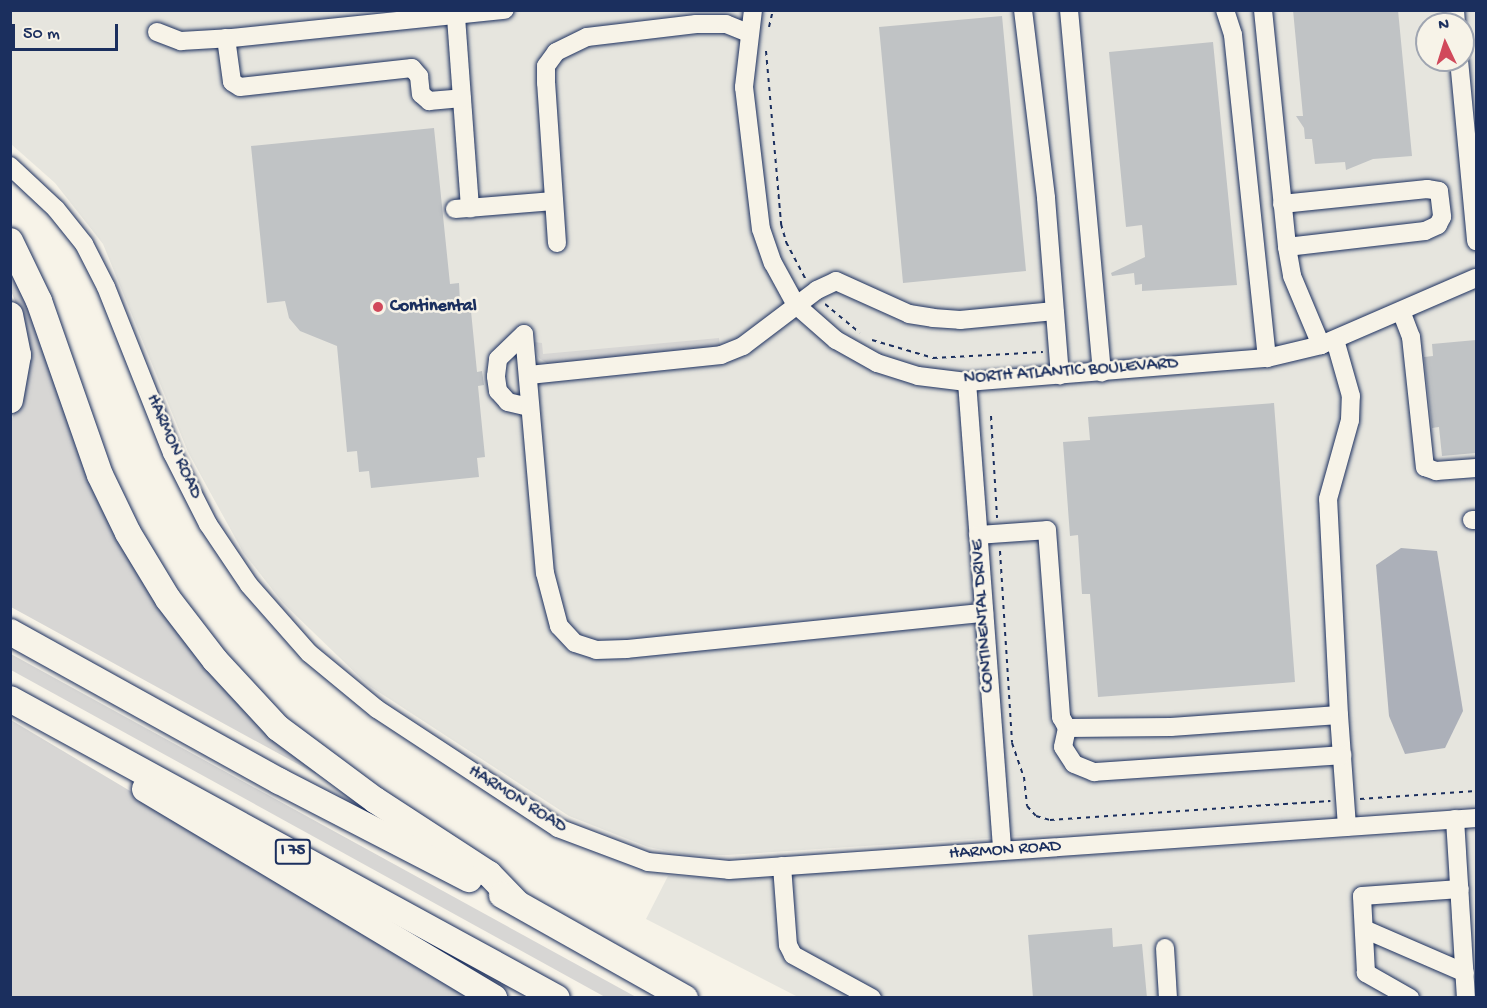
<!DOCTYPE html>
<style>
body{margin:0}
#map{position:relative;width:1487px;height:1008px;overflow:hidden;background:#f7f3e8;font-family:"Gochi Hand",sans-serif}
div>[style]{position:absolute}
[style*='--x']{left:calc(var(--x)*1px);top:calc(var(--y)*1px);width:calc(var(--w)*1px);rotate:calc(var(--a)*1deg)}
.built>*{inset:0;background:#e6e5de}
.green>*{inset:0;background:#d7d6d4}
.water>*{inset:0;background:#acb0b9}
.building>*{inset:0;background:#c0c3c5}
.path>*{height:2px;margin-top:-1px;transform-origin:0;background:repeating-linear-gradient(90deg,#1b2f5e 0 4.5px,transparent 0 9px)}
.roads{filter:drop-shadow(0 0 2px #1b2f5e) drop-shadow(0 0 2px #1b2f5e)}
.minor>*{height:18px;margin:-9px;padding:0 9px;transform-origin:9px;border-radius:9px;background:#f7f3e8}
.highway>*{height:26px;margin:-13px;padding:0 13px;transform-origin:13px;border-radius:13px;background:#f7f3e8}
.dots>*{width:16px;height:16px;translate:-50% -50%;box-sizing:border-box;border:3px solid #f7f3e8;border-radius:50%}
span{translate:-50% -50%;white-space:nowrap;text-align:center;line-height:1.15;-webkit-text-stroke:5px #f7f3e8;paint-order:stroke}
.shield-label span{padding:2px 4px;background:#f7f3e8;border:2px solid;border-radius:4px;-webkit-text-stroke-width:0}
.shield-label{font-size:16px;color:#1b2f5e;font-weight:700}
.poi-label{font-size:18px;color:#1b2f5e;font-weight:700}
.left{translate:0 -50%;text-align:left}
.street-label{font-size:18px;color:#1b2f5e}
.frame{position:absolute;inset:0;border:12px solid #1b2f5e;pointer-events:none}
.north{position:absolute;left:1415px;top:12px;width:60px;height:60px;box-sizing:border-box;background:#f7f3e8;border:2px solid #9fa5b1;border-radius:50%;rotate:356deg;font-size:16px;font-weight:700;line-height:24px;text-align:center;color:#1b2f5e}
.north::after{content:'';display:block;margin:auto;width:21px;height:27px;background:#d1495b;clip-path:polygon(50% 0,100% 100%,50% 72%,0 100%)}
.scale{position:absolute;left:12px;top:24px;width:106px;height:27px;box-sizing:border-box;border:3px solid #1b2f5e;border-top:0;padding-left:8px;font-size:18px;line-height:21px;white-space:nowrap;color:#1b2f5e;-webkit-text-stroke:4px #f7f3e8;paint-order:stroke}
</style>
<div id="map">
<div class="built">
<div style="clip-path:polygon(evenodd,11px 11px,1476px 11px,1476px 806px,728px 855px,688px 855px,648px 847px,569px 816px,368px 685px,283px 603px,243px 552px,188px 452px,103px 244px,55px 183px,11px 144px,11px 11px,1427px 24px,1463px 24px,1463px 60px,1427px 60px,1427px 24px)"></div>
<div style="clip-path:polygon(1476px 830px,1476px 997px,798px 997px,646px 919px,668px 876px,740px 878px)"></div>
</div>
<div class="green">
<div style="clip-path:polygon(11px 266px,102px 500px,318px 771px,316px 774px,11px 607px,10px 423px,17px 407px,17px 306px,11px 291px)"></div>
<div style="clip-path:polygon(719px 338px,720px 348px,550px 365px,539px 358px,534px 342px,542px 343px,543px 354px)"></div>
<div style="clip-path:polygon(10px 654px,11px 654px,636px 997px,605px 997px,11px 670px)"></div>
<div style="clip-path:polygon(11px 720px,278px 879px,477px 998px,11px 998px)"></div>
</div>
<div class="water">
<div style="clip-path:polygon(1401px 548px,1437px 551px,1463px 711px,1445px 748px,1405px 754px,1389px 716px,1376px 565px)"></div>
</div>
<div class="building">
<div style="clip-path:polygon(1293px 10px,1398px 10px,1412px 156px,1373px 159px,1346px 170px,1345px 162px,1315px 164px,1312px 139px,1305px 139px,1304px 128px,1296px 116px,1303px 116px)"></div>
<div style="clip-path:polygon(1002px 16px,1026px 271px,903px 283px,879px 27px)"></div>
<div style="clip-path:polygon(1213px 42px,1237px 285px,1142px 291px,1142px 284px,1135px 285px,1134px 273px,1112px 276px,1111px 273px,1145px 257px,1142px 225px,1126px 227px,1109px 52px)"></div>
<div style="clip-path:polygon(434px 128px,450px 284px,459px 283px,460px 302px,470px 301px,477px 372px,482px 371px,484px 385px,478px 386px,485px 457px,477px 458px,479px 477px,371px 488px,369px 471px,359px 472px,357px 451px,347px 452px,337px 346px,300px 331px,289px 318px,285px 301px,267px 303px,251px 146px)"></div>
<div style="clip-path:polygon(1476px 340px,1476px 453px,1442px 456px,1439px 427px,1432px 428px,1424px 357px,1433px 356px,1432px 344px)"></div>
<div style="clip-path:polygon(1274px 403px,1295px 682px,1098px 697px,1090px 594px,1082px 594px,1078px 535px,1070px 536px,1063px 442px,1090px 440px,1088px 417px)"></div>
<div style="clip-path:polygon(1112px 928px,1113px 947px,1142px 944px,1147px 998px,1033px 998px,1028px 935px)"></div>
</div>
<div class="path">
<div style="--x:769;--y:27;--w:17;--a:-77"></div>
<div style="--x:766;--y:51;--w:174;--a:85"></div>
<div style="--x:781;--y:224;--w:19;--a:74"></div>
<div style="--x:786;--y:242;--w:41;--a:62.2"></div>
<div style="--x:825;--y:304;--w:45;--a:39.6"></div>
<div style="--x:872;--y:340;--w:64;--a:16.4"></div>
<div style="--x:933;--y:358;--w:110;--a:-3.1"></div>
<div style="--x:991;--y:416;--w:102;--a:86.6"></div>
<div style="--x:1000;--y:551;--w:192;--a:86.4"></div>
<div style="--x:1012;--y:743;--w:36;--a:71"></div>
<div style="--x:1024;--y:777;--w:29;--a:84"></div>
<div style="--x:1027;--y:806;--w:13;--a:48"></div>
<div style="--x:1036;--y:816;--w:15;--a:16"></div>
<div style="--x:1050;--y:820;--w:281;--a:-3.9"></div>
<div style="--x:1360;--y:799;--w:116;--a:-3.9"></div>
</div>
<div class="roads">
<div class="minor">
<div style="--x:753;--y:10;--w:78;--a:96.7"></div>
<div style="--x:744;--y:87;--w:143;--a:83.2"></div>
<div style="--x:761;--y:229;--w:36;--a:71"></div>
<div style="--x:773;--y:263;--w:48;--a:61.3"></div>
<div style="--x:796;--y:305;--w:53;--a:41.2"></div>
<div style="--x:836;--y:340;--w:47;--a:29.3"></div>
<div style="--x:877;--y:363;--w:43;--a:17.6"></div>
<div style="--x:918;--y:376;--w:49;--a:7"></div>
<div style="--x:967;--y:382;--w:301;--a:-4.6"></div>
<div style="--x:1267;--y:358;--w:56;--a:-13.5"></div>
<div style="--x:1321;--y:345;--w:169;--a:-23.4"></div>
<div style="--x:1023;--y:10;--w:189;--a:83"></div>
<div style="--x:1046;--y:198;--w:178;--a:85.5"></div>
<div style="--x:1069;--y:10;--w:364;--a:84.8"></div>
<div style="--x:1225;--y:10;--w:26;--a:72"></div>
<div style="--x:1233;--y:35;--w:325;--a:84"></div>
<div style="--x:1263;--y:10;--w:238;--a:84.2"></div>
<div style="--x:1287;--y:247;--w:29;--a:80"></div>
<div style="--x:1292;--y:276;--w:75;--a:67.2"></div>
<div style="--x:1455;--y:10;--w:14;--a:86"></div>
<div style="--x:456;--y:17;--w:192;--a:85.8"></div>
<div style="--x:157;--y:32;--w:26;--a:21"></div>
<div style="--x:181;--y:41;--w:51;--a:-3.4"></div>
<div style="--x:232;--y:38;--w:274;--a:-5.9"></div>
<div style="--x:226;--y:38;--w:44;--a:82.2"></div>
<div style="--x:232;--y:82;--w:9;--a:32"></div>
<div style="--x:240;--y:87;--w:173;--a:-6.3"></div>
<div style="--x:412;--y:68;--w:11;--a:49"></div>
<div style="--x:419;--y:76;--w:18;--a:84"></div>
<div style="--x:421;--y:94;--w:11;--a:41"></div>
<div style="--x:429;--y:101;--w:33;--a:-5"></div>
<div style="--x:1459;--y:60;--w:182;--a:84.6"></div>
<div style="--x:10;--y:166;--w:63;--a:43.1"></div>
<div style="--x:56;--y:209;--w:45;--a:51.3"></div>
<div style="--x:84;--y:244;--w:48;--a:62.9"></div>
<div style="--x:106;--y:287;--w:179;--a:68.3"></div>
<div style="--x:172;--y:453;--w:80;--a:63.1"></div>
<div style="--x:208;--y:524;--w:73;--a:56.1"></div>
<div style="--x:249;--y:585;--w:91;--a:48.6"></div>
<div style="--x:309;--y:653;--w:88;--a:39.5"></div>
<div style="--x:377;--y:709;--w:217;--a:33.3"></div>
<div style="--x:558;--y:828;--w:96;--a:20.7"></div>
<div style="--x:648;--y:862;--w:81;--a:5.6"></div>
<div style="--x:729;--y:870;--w:749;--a:-3.98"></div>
<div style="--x:1282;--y:204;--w:146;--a:-5.9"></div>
<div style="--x:1427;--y:189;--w:12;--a:9"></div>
<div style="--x:1439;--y:191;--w:26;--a:83"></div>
<div style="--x:1442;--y:217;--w:9;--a:117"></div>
<div style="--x:1438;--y:225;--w:14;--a:155"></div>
<div style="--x:1425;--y:231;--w:139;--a:173.4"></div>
<div style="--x:455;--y:209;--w:99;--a:-4.6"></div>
<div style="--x:557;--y:243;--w:160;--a:-93.9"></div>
<div style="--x:546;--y:83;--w:17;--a:-90"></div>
<div style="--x:546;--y:66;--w:17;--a:-54"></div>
<div style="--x:556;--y:52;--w:34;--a:-26"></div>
<div style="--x:587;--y:37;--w:110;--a:-6.8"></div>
<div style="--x:696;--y:24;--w:30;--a:0"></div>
<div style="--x:726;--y:24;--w:24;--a:22"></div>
<div style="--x:1401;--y:311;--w:28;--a:69"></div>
<div style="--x:1411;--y:337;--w:131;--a:83.9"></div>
<div style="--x:1425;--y:467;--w:12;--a:20"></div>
<div style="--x:1436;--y:471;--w:40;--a:-4.3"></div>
<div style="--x:529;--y:375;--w:193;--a:-5.9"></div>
<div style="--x:721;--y:355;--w:24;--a:-22"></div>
<div style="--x:743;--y:346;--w:93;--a:-37.1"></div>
<div style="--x:817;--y:290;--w:21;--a:-25"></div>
<div style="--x:836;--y:281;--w:80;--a:24.3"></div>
<div style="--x:909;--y:314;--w:24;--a:9"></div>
<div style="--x:933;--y:318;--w:27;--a:4"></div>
<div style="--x:960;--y:320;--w:95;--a:-5.4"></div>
<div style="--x:967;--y:382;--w:470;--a:85.7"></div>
<div style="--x:529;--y:407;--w:22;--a:-167"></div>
<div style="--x:508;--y:402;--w:15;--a:-132"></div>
<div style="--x:498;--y:391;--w:15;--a:-98"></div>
<div style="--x:496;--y:376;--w:17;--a:-83"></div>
<div style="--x:498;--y:359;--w:36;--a:-44"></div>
<div style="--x:524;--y:334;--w:240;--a:85"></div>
<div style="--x:545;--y:573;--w:55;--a:75.2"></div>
<div style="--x:559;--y:626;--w:23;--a:47"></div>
<div style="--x:575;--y:643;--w:22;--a:18"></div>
<div style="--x:596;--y:650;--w:31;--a:-2"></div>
<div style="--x:627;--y:649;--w:359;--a:-5.8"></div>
<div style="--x:1472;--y:520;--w:4;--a:0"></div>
<div style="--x:978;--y:535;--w:69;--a:-4.1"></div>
<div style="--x:1047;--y:530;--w:188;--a:85.7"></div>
<div style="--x:1061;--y:717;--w:13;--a:61"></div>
<div style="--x:1067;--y:728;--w:104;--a:-0.6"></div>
<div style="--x:1171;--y:727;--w:168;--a:-4.1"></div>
<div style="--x:1339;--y:715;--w:216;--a:-92.9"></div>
<div style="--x:1328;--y:499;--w:82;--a:-74.4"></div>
<div style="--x:1350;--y:420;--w:24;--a:-88"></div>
<div style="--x:1351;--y:396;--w:58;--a:-105.9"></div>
<div style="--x:1339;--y:715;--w:112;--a:85.9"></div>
<div style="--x:1067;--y:728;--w:19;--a:102"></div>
<div style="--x:1063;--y:747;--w:20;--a:57"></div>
<div style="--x:1074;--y:764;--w:22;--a:22"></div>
<div style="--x:1094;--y:772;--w:249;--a:-3.9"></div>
<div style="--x:1455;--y:819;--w:179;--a:86.5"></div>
<div style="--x:782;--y:866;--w:79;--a:85.7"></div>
<div style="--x:788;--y:945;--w:11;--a:63"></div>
<div style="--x:793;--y:955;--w:90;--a:28.6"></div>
<div style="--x:1364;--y:929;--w:110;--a:23.5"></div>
<div style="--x:1165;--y:948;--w:50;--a:86.6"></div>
<div style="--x:1410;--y:998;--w:51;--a:-150.4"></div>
<div style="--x:1366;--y:973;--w:77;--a:-93"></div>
<div style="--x:1362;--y:896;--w:98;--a:-4.1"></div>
</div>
<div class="highway">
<div style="--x:10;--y:241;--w:67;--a:64.2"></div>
<div style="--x:39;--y:301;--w:184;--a:70.7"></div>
<div style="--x:100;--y:475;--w:64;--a:64.2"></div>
<div style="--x:128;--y:533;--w:77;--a:58.8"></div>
<div style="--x:168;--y:599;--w:77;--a:52.4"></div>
<div style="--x:215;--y:660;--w:93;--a:47.2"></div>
<div style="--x:278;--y:728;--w:121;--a:36.6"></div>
<div style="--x:375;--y:800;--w:136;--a:33"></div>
<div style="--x:489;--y:874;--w:40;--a:46"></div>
<div style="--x:10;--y:315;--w:41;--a:78.7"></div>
<div style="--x:18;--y:355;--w:46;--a:100.1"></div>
<div style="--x:10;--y:632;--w:308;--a:29"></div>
<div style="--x:279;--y:781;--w:214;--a:27.3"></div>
<div style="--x:10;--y:699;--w:623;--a:28.66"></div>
<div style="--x:145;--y:789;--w:407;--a:30.9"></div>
<div style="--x:502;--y:895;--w:210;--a:29.4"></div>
</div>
</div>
<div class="dots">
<div style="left:378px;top:307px;background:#d1495b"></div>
</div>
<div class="shield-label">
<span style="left:293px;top:852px">I 75</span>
</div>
<div class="poi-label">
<span class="left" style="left:390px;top:307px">Continental</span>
</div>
<div class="street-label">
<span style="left:1071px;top:372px;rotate:-4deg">NORTH ATLANTIC BOULEVARD</span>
<span style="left:173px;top:447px;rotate:66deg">HARMON ROAD</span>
<span style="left:984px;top:616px;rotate:-94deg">CONTINENTAL DRIVE</span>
<span style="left:517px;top:800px;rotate:32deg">HARMON ROAD</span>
<span style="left:1005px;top:851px;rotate:-4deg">HARMON ROAD</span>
</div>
<div class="frame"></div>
<div class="north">N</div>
<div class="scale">50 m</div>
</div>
